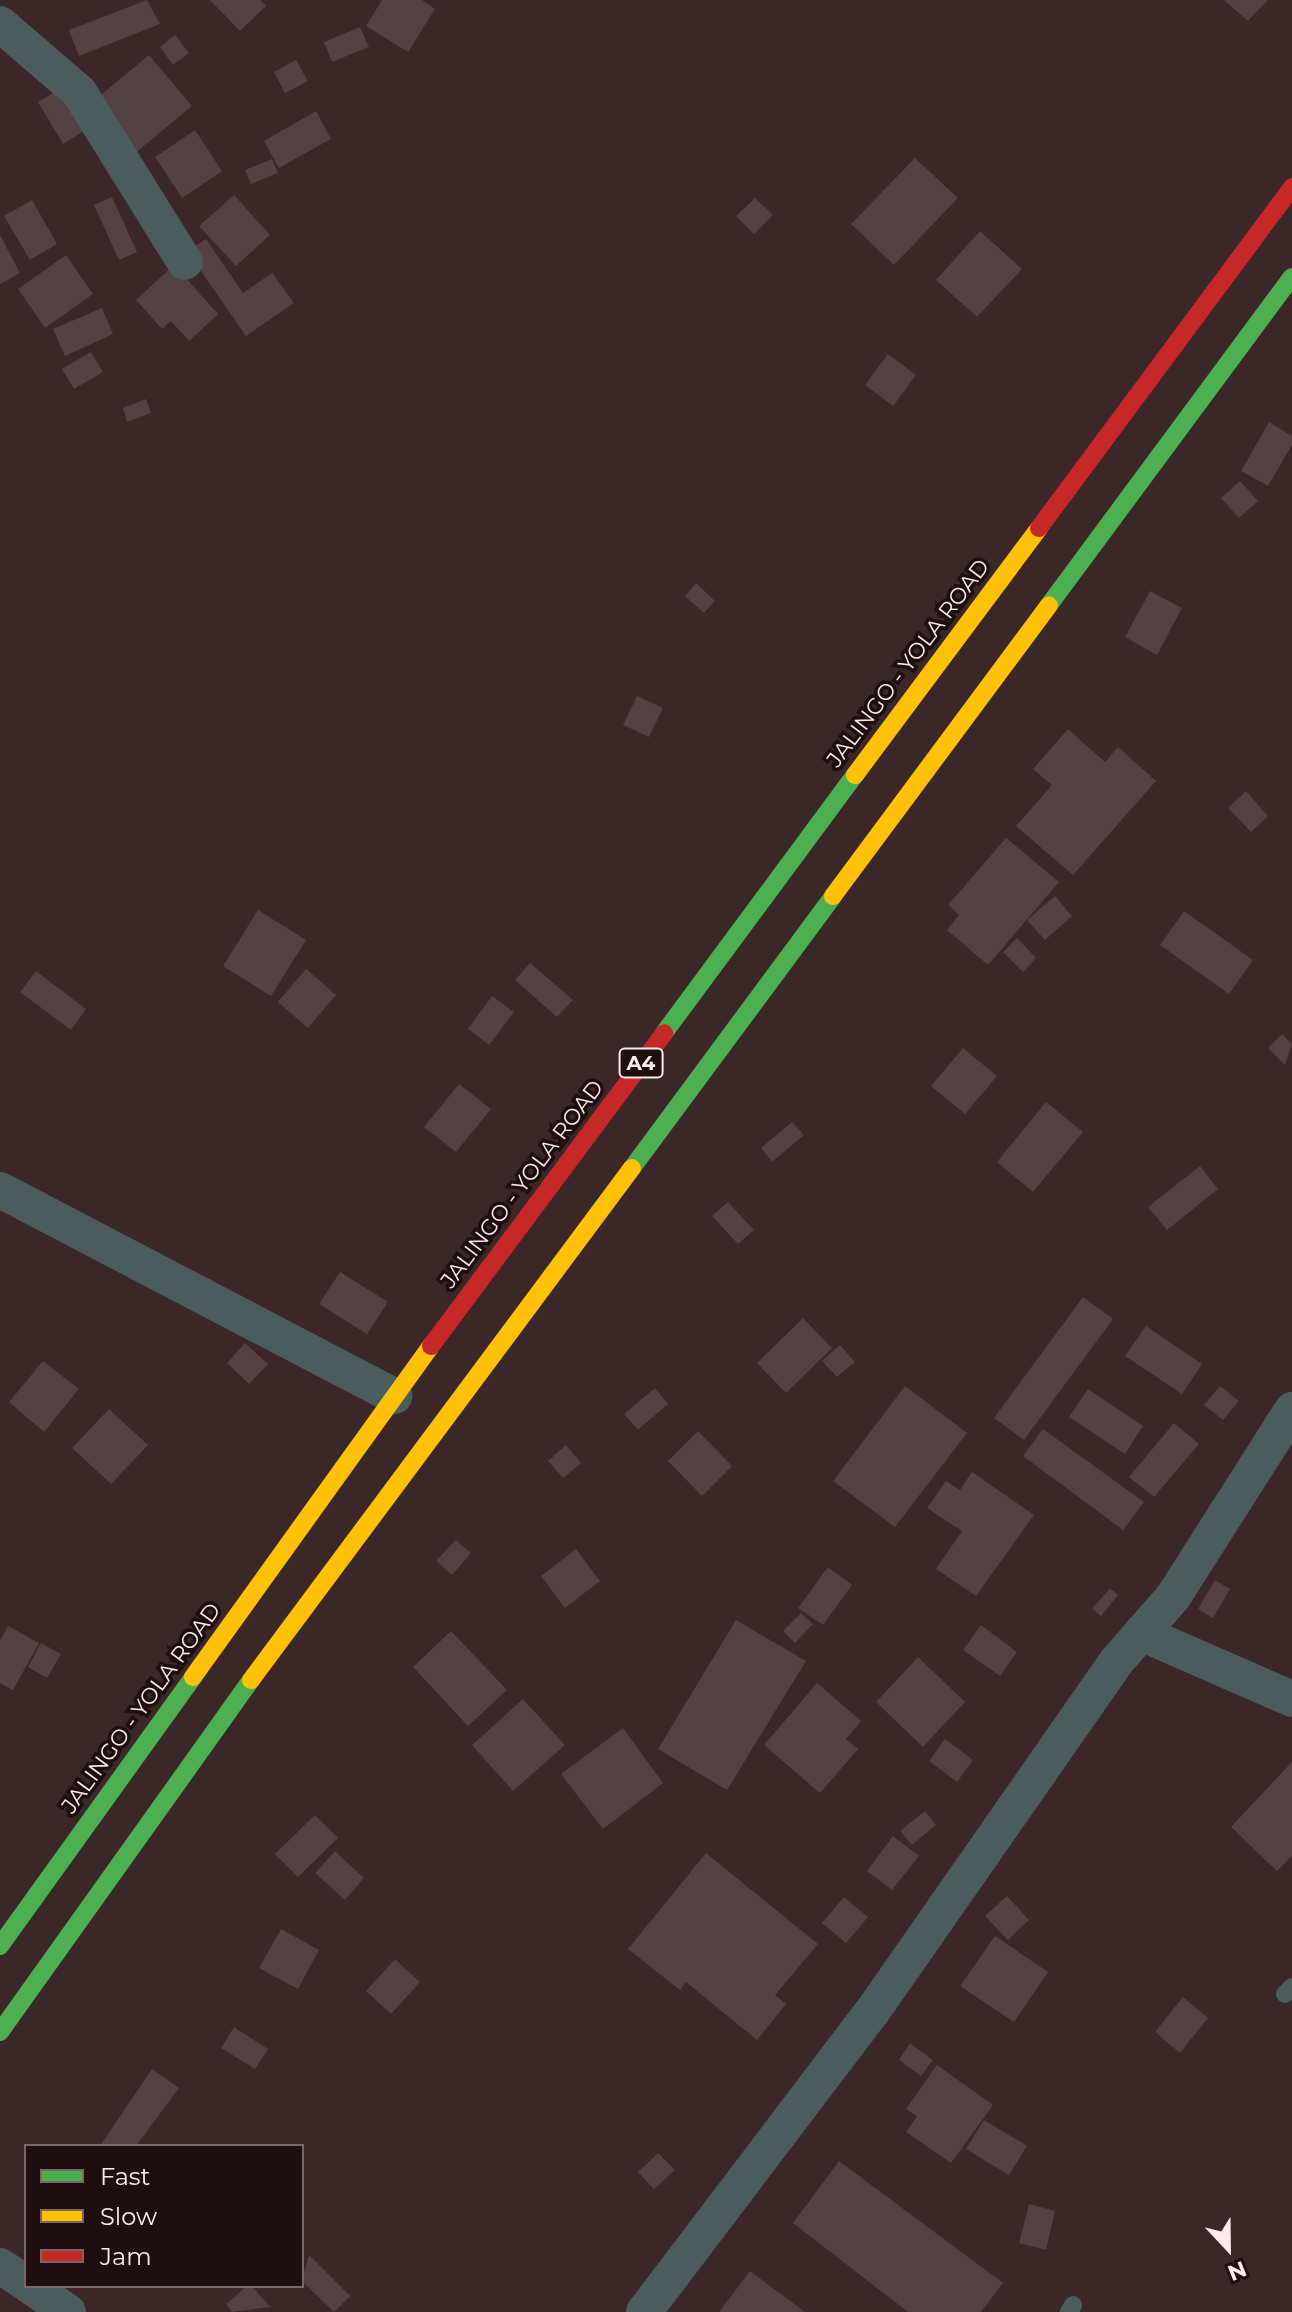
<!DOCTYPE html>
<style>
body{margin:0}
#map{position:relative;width:1292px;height:2312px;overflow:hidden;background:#3b2628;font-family:Montserrat,sans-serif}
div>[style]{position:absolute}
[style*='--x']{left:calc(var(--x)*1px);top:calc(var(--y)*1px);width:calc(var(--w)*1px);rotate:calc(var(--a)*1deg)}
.building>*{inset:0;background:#534143}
.lane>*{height:18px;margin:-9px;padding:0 9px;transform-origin:9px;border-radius:9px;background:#4a5d5c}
.street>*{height:36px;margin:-18px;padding:0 18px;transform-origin:18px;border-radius:18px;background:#4a5d5c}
.fast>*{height:18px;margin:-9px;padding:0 9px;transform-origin:9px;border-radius:9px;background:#4caf50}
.slow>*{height:18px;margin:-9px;padding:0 9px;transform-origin:9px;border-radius:9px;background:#ffc107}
.jam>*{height:18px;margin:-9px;padding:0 9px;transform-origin:9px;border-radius:9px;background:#c62828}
span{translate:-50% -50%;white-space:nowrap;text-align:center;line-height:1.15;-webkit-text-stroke:7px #1f0e10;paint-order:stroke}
.shield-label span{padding:2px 6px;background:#1f0e10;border:2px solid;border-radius:6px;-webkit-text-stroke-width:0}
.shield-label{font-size:20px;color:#fee9eb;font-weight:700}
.street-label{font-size:22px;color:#fee9eb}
.legend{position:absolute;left:24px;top:2144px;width:280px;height:144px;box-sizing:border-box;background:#1f0e10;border:2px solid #786668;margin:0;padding:10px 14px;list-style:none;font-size:24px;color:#fee9eb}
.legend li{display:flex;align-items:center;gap:16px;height:40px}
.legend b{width:40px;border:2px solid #786668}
.north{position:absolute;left:1188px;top:2208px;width:80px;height:80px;-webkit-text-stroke:6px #1f0e10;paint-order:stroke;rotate:158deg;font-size:22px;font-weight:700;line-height:32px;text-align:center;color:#fee9eb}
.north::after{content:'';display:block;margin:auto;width:28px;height:36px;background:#fee9eb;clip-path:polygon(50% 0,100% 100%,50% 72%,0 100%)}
</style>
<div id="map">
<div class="building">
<div style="clip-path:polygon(147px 0,160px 24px,79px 56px,69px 30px)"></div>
<div style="clip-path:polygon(210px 0,260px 0,266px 6px,240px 31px)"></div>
<div style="clip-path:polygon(382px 0,422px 0,435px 9px,408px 52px,366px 26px)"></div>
<div style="clip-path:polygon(1224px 0,1268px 0,1248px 21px)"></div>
<div style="clip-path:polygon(360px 27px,369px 47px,332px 62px,324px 42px)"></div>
<div style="clip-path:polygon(175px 35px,189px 53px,173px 65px,160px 47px)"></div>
<div style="clip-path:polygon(149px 55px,192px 106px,134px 154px,91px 103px)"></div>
<div style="clip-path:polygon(296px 60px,308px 81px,285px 93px,274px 72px)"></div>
<div style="clip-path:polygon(66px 85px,92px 126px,63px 144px,38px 102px)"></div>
<div style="clip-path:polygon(316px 111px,331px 139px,279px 168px,264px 141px)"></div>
<div style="clip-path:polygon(195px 130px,222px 171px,182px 198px,155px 157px)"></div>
<div style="clip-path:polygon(915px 158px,958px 198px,894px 265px,851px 224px)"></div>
<div style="clip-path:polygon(272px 159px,278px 173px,251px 184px,245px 170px)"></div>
<div style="clip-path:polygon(234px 195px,270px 235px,236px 266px,199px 226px)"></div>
<div style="clip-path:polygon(112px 197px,137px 252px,119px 260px,94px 205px)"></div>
<div style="clip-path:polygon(755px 198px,773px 215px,754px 234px,736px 216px)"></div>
<div style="clip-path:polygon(32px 200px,57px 244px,30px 260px,4px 216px)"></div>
<div style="clip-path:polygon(980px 231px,1022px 269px,977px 317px,936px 280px)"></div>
<div style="clip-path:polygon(0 235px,20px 273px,0 284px)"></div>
<div style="clip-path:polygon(206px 239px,243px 293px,272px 273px,294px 303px,246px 336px,187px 251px)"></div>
<div style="clip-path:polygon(66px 255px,93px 294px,45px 328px,18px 289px)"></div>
<div style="clip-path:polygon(174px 265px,218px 314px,189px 341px,171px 321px,162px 329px,136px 300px)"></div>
<div style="clip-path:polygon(102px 308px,113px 334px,65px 356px,53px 329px)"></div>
<div style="clip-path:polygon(91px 352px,103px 372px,74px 389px,62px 369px)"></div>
<div style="clip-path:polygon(888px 354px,916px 375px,893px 406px,865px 385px)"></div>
<div style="clip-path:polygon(146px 399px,151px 413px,127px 422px,123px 408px)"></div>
<div style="clip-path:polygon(1269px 422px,1292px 436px,1292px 445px,1268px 486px,1241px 471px)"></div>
<div style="clip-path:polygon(1240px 481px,1258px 501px,1239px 518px,1221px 498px)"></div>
<div style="clip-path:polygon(696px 583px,715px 601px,704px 613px,685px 596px)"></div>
<div style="clip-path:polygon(1150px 591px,1182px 608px,1157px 655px,1125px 637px)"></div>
<div style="clip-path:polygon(637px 696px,663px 708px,649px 737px,623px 725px)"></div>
<div style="clip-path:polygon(1068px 729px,1105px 762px,1118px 747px,1156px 781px,1073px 875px,1016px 826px,1052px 785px,1033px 769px)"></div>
<div style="clip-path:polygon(1246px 791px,1268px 816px,1251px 832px,1228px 808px)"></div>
<div style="clip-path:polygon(1006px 838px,1059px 882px,988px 965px,947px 930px,959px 915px,948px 905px)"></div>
<div style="clip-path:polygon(1055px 896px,1072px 916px,1045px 940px,1027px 920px)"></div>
<div style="clip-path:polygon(258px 910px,306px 940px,271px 996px,223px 966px)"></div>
<div style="clip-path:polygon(1184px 911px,1253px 960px,1229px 994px,1160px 945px)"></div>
<div style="clip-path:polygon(1017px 938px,1036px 958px,1023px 972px,1003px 952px)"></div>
<div style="clip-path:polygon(530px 963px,573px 1000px,557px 1017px,515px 980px)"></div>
<div style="clip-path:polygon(306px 969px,336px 995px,308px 1028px,278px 1002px)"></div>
<div style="clip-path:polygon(36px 971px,86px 1009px,71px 1030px,20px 992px)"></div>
<div style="clip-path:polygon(492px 996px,514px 1012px,489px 1045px,468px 1029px)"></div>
<div style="clip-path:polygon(1282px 1034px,1292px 1044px,1285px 1065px,1268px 1048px)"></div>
<div style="clip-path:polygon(963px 1048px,997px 1076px,965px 1114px,931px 1086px)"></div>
<div style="clip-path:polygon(459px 1084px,491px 1109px,456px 1152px,424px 1127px)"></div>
<div style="clip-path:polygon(1046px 1102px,1083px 1132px,1033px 1192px,997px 1162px)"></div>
<div style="clip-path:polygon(792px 1122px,804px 1135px,772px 1162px,761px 1148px)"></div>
<div style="clip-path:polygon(1200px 1166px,1218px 1189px,1167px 1230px,1148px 1207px)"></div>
<div style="clip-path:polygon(728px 1202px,754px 1230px,738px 1244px,712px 1216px)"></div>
<div style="clip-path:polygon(340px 1272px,388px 1302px,367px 1334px,319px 1304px)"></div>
<div style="clip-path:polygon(1083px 1297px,1113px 1319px,1024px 1440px,994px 1418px)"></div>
<div style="clip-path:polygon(803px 1318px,832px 1348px,786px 1393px,757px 1363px)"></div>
<div style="clip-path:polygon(1146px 1326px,1202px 1364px,1182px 1394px,1125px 1356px)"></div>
<div style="clip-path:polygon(245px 1343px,268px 1364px,249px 1384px,227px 1363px)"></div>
<div style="clip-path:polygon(840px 1345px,855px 1362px,837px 1377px,822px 1361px)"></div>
<div style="clip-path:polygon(43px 1361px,79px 1389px,44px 1432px,9px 1402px)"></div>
<div style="clip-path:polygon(905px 1386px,967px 1433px,895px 1527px,833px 1481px)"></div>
<div style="clip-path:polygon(1220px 1386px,1239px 1401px,1223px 1420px,1204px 1405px)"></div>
<div style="clip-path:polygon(655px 1388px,668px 1404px,638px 1430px,624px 1414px)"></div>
<div style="clip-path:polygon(1088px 1389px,1143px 1426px,1125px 1454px,1069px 1417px)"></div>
<div style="clip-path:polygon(109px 1409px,148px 1445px,111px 1484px,72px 1448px)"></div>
<div style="clip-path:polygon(1174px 1423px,1199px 1444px,1154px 1497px,1129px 1477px)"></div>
<div style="clip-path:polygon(1043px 1429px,1144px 1502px,1123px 1530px,1023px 1456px)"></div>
<div style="clip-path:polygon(698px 1431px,732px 1466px,702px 1496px,668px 1461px)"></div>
<div style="clip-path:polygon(566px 1445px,581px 1463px,563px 1478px,548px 1461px)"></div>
<div style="clip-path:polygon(972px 1472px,1034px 1515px,976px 1596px,936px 1569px,962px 1531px,927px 1508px,946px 1481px,960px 1490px)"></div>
<div style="clip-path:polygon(456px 1540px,471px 1553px,452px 1575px,436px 1561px)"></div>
<div style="clip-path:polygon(576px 1549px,600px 1581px,565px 1608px,541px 1576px)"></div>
<div style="clip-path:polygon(828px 1567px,852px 1585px,823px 1625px,798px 1608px)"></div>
<div style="clip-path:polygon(1215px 1580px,1230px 1589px,1213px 1618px,1198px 1609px)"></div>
<div style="clip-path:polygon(1110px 1588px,1118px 1595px,1101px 1616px,1092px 1609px)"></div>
<div style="clip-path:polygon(801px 1613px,813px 1624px,795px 1643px,783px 1631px)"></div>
<div style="clip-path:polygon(736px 1620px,806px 1661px,727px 1790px,658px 1749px)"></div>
<div style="clip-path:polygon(981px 1625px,1017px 1652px,1000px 1676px,963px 1650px)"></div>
<div style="clip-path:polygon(8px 1626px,39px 1643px,13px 1690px,0 1683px,0 1641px)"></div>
<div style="clip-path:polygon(451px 1631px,507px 1690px,468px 1726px,413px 1667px)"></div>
<div style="clip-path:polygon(41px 1643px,61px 1654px,47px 1678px,28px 1667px)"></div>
<div style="clip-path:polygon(918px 1657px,965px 1702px,923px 1747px,876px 1702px)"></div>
<div style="clip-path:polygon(817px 1683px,861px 1721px,846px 1739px,858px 1749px,820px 1793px,764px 1745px)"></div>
<div style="clip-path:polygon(523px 1699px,565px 1745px,513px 1791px,472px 1745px)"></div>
<div style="clip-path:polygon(623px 1728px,663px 1783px,603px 1829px,561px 1774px)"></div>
<div style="clip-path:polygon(945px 1739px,973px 1760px,957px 1782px,929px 1761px)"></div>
<div style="clip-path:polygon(1292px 1762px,1292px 1856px,1277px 1871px,1231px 1827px)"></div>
<div style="clip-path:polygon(925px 1811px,936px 1825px,912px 1845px,900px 1831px)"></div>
<div style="clip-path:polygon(315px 1815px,338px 1838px,298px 1877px,275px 1854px)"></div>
<div style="clip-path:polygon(893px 1836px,919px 1856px,892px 1890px,867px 1871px)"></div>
<div style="clip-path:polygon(335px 1851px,364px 1878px,345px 1900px,315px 1873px)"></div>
<div style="clip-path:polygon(706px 1853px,818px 1944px,775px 1995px,786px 2004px,757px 2040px,686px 1982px,680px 1990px,628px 1949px)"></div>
<div style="clip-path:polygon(1007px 1896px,1029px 1920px,1008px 1940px,985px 1916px)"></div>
<div style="clip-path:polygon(844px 1897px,868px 1917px,846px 1943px,822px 1923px)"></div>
<div style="clip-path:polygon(281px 1929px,319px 1950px,298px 1989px,259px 1968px)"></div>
<div style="clip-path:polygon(995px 1936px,1048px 1972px,1014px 2022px,960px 1986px)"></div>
<div style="clip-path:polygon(395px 1959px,420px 1982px,391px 2014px,366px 1991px)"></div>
<div style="clip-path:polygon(1183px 1997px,1208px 2018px,1180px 2053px,1155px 2032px)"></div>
<div style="clip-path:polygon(234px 2027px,268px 2049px,255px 2069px,221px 2048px)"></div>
<div style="clip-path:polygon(910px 2043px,933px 2060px,921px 2076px,899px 2060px)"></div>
<div style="clip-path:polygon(937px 2065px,993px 2105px,951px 2163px,906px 2132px,917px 2116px,906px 2109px)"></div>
<div style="clip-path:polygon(152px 2069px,179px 2088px,136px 2146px,100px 2146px)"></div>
<div style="clip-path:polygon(984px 2120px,1027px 2146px,1009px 2175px,966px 2149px)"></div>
<div style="clip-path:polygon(658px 2153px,675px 2170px,654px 2189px,638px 2172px)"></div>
<div style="clip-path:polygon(839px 2161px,1003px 2283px,981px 2312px,908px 2312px,793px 2223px)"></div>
<div style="clip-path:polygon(1029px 2204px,1055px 2211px,1046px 2250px,1019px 2243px)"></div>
<div style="clip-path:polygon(309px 2255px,350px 2296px,334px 2312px,302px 2281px)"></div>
<div style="clip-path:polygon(750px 2271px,805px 2312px,719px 2312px)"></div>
<div style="clip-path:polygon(247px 2286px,252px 2286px,270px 2307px,232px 2312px,226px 2304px)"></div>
</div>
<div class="lane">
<div style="--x:1285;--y:1994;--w:10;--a:-45"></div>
<div style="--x:1069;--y:2312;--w:8;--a:-60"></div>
</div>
<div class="street">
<div style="--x:0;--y:24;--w:104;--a:40.7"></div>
<div style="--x:79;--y:92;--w:200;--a:58.1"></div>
<div style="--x:0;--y:1190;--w:445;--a:27.6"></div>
<div style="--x:1141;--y:1633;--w:165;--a:23.6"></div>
<div style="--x:0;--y:2266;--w:31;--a:33"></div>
<div style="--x:30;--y:2286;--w:46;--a:34.4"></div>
<div style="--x:644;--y:2312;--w:377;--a:-52.8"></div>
<div style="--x:872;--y:2012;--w:427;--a:-55.1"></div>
<div style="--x:1116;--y:1662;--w:86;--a:-48.8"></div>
<div style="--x:1173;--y:1597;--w:222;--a:-57.5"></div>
</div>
<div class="fast">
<div style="--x:1049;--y:605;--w:408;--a:-53.5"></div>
<div style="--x:664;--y:1033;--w:321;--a:-53.5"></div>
<div style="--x:632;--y:1168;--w:338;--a:-53.5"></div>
<div style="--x:0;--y:1946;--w:331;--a:-54.3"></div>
<div style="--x:0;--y:2032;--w:432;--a:-54.5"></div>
</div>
<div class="slow">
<div style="--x:855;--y:775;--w:308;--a:-53.3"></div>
<div style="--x:833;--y:896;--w:362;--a:-53.4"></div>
<div style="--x:193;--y:1677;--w:408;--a:-54.3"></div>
<div style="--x:251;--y:1680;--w:638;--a:-53.35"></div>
</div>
<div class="jam">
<div style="--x:1039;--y:528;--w:425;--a:-53.4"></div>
<div style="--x:431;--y:1346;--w:390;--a:-53.3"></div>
</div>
<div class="shield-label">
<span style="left:641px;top:1063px">A4</span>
</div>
<div class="street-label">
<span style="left:908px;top:663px;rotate:-53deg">JALINGO - YOLA ROAD</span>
<span style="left:522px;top:1184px;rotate:-53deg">JALINGO - YOLA ROAD</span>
<span style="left:141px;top:1708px;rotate:-54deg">JALINGO - YOLA ROAD</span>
</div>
<ul class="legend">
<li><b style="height:10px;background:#4caf50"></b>Fast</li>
<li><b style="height:10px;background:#ffc107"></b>Slow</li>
<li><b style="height:10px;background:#c62828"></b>Jam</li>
</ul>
<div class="north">N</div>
</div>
